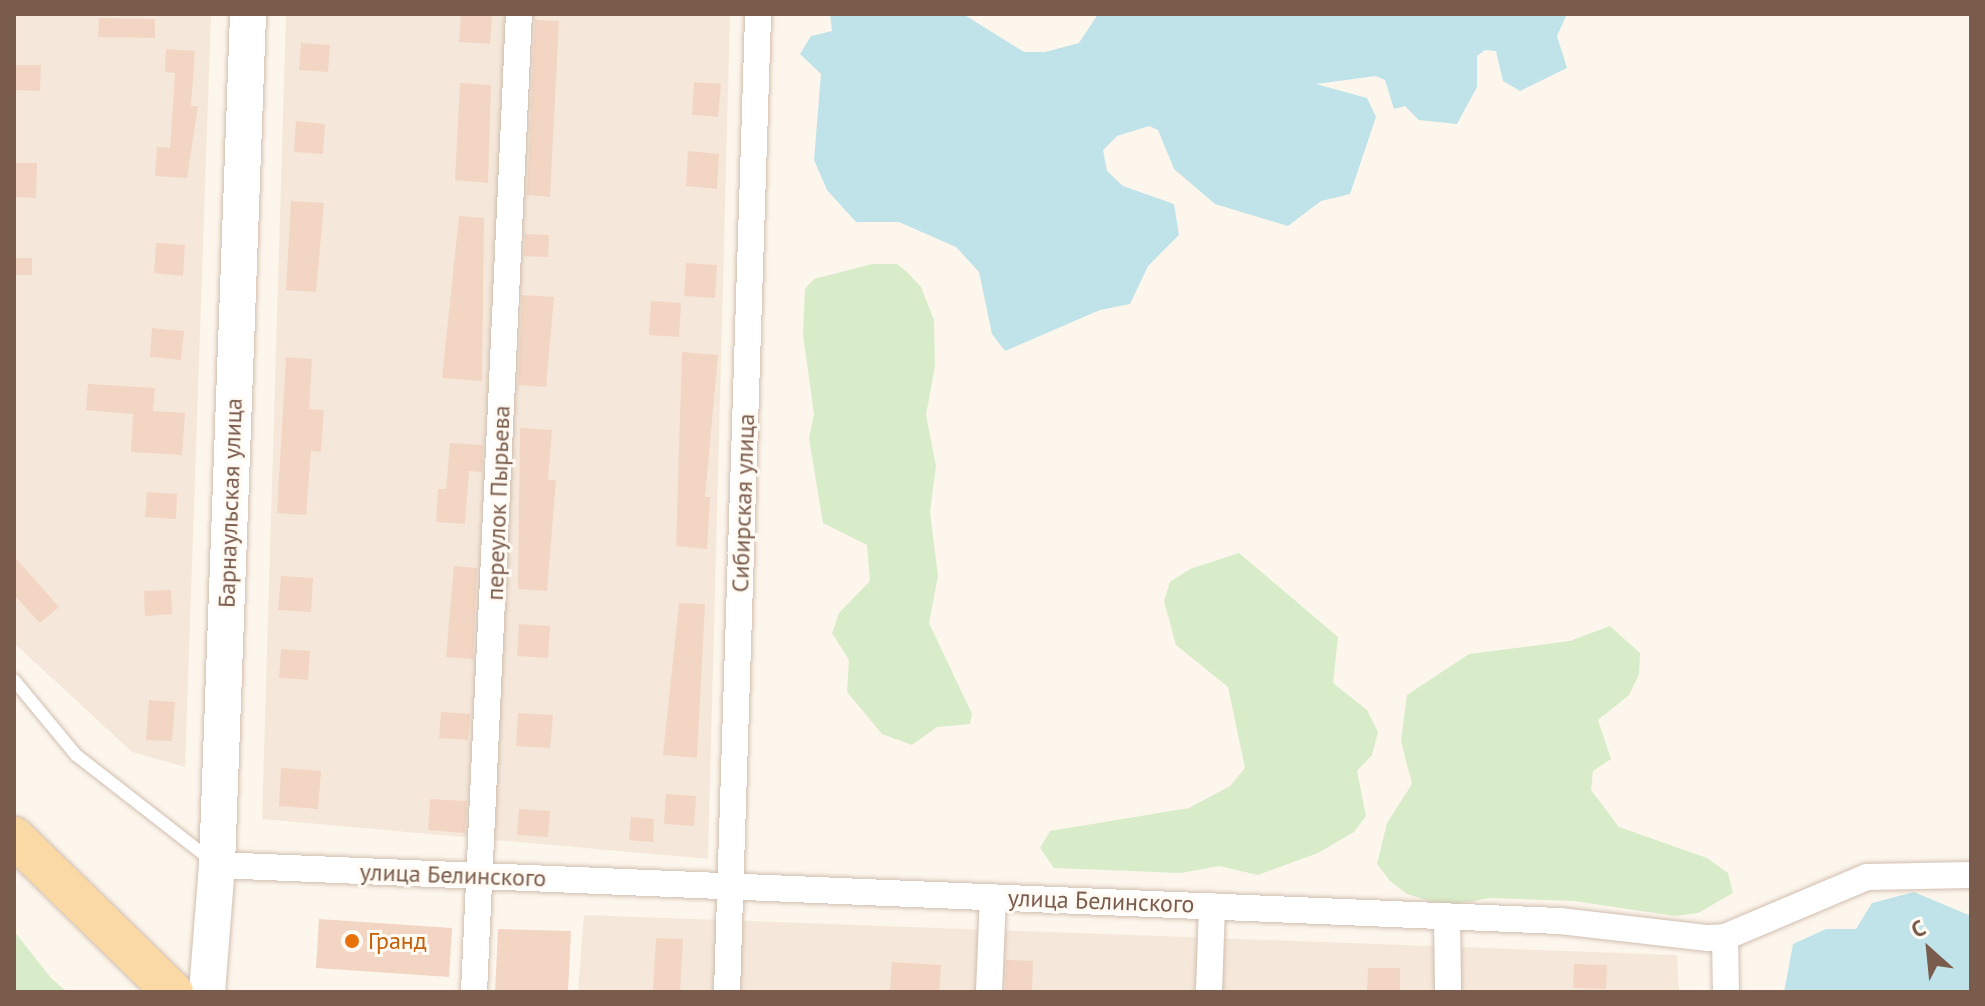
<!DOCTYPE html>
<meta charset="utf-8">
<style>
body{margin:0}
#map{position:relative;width:1985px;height:1006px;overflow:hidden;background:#fdf6ec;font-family:"PT Sans",sans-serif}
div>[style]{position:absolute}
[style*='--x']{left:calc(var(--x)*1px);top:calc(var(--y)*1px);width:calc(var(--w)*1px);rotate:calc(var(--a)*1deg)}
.residential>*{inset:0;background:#f5e8da}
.green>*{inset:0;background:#d8ecc9}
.water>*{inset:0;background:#bfe3e8}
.building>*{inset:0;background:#f3d5c3}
.roads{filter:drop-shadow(0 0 2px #d1beb0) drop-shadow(0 0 2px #d1beb0)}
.lane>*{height:12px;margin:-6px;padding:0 6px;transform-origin:6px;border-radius:6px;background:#fff}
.street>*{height:26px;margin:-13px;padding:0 13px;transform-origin:13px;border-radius:13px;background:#fff}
.secondary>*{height:36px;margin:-18px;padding:0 18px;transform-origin:18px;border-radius:18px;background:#fff}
.primary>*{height:40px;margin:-20px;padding:0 20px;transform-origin:20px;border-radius:20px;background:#fbd9a5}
.dots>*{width:22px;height:22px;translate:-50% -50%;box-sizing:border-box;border:4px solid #fffaf3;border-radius:50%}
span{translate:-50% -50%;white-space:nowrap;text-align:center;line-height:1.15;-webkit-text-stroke:6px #fffaf3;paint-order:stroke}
.street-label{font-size:24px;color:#7a5c4d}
.food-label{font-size:24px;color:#c56008}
.left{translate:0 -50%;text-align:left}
.frame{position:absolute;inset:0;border:16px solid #7a5c4d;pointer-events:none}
.north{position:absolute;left:1889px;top:910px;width:80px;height:80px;-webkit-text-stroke:6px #fffaf3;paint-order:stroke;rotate:333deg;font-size:22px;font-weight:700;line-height:32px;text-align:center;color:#7a5c4d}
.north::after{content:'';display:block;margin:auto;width:28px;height:36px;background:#7a5c4d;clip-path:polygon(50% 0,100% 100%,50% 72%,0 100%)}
</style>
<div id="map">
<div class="residential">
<div style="clip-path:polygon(14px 14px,211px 14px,185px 767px,132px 752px,14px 643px)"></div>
<div style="clip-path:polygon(286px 14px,730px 14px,708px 859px,262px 819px)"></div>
<div style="clip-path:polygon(584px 915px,1677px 955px,1679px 992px,578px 992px)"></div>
</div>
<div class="green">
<div style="clip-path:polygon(872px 264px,897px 264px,906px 271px,921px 287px,934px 320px,935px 366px,926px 415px,936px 466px,930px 512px,938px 576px,929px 623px,972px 714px,970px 724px,937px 727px,912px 745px,882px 734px,847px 692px,849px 660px,832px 633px,839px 613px,870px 581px,867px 545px,823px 523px,809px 438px,814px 414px,803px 335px,805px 289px,814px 279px)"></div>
<div style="clip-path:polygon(1239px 553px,1338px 637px,1333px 683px,1367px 710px,1378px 732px,1372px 755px,1357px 771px,1366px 816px,1354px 832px,1318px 853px,1258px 875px,1219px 866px,1181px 873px,1054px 868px,1040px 848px,1050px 831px,1189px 808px,1230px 786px,1245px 768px,1228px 687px,1176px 645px,1164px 601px,1170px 582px,1190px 569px)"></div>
<div style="clip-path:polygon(1610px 626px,1640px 653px,1639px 674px,1629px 695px,1598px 720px,1611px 759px,1593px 771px,1591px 790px,1619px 827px,1707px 858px,1728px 873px,1733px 893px,1698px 913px,1675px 916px,1574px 901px,1490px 898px,1446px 906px,1407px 894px,1390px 881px,1377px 864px,1387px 823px,1412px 784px,1401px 741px,1407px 695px,1469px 654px,1570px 641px)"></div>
<div style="clip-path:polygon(14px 931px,51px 978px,67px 992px,14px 992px)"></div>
</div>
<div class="water">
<div style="clip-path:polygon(830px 14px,963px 14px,1024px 52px,1045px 52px,1079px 43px,1098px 14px,1567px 14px,1557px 36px,1567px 68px,1520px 91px,1503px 81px,1496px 51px,1485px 50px,1477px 56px,1477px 87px,1457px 124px,1419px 120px,1405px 106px,1394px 109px,1385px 80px,1376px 76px,1316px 84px,1367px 98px,1376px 117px,1350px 194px,1321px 201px,1288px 226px,1215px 204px,1174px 169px,1158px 130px,1149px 126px,1117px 136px,1103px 150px,1107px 171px,1123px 186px,1174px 204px,1179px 235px,1148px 266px,1130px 304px,1100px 310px,1005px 351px,992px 334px,979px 272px,956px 247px,899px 222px,856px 222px,827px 190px,814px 160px,821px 74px,800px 54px,811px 36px,832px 31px)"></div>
<div style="clip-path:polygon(1914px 892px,1971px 916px,1971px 992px,1784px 992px,1793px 944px,1826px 929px,1856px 929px,1872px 903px)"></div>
</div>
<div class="building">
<div style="clip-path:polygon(461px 14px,492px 14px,490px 44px,459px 42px)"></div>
<div style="clip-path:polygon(99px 18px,155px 19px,155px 38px,98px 37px)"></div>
<div style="clip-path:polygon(535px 20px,559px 21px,550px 197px,527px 195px)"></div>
<div style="clip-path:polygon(301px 43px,330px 45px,328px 72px,299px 70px)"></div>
<div style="clip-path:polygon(166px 49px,195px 51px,191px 106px,198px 106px,187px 178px,155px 176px,157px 147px,170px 148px,175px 73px,165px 72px)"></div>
<div style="clip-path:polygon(14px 65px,41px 65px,40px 91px,14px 90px)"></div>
<div style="clip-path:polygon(694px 82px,721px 84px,718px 117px,692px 115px)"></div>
<div style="clip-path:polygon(460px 83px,491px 85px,488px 183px,455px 180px)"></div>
<div style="clip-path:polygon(296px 121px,325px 124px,323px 154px,294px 152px)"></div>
<div style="clip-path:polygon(688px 151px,719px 154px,717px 189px,686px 186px)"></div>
<div style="clip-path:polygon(14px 163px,37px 163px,36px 198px,14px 197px)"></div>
<div style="clip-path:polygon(291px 201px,324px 203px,316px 292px,286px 290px)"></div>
<div style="clip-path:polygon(459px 216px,484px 218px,482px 381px,442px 378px)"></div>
<div style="clip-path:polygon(525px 234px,549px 235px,548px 257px,524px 256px)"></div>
<div style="clip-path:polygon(156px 243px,185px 245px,183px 276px,154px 273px)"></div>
<div style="clip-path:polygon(14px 258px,32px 258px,32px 275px,14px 275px)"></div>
<div style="clip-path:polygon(686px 263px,717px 265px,715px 298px,684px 296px)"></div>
<div style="clip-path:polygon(522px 295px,554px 297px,546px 387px,518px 385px)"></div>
<div style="clip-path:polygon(651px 301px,681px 303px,679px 337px,649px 335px)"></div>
<div style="clip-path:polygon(152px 328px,184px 331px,181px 360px,150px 357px)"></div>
<div style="clip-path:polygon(682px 352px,718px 355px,705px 497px,710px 497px,707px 549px,676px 546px)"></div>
<div style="clip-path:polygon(286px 357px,312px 359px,309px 409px,324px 410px,321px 452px,311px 451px,306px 515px,277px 513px)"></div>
<div style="clip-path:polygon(88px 384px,155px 388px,153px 411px,185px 413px,182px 455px,131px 452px,133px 414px,86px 410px)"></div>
<div style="clip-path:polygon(520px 428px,552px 430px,548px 480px,556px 480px,547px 591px,518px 589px)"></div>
<div style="clip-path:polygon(450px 443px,483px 445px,482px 472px,469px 471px,465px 524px,436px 522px,438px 489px,446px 489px)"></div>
<div style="clip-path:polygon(147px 492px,177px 494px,176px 519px,145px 517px)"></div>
<div style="clip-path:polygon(14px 556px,59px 607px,40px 623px,14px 595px)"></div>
<div style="clip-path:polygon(454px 566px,477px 568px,473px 659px,446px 657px)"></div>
<div style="clip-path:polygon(281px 576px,313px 578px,311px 612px,278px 610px)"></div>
<div style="clip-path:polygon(171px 590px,172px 614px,145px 616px,144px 591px)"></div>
<div style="clip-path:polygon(679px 603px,705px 604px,697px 758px,663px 755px)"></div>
<div style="clip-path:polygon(519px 624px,550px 626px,548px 658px,517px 656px)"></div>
<div style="clip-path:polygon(281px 649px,310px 651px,308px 680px,279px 678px)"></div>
<div style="clip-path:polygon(149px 700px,175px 702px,172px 741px,146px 740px)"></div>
<div style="clip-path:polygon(441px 712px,470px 714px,468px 740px,439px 738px)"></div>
<div style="clip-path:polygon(518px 713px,553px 715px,550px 748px,516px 746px)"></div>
<div style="clip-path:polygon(281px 768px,321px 771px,318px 809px,279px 806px)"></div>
<div style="clip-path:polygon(666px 794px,696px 796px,694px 826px,664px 824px)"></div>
<div style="clip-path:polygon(430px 799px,467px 801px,465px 833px,428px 830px)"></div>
<div style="clip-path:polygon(519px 809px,550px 811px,548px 837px,517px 835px)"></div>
<div style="clip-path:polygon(631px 817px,654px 819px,653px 842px,629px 840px)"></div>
<div style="clip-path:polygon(319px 919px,452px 928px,449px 977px,316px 968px)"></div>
<div style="clip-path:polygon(498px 929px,571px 931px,568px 992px,495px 992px)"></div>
<div style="clip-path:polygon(656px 938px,683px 939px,680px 992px,653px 992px)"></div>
<div style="clip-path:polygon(1006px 960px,1033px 961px,1032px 992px,1005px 992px)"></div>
<div style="clip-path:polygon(892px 962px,941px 965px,939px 992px,890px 991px)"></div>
<div style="clip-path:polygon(1574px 964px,1607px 965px,1606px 989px,1573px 988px)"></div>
<div style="clip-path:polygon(1368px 968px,1400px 968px,1400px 992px,1367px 991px)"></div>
</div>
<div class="roads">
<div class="lane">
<div style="--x:14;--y:680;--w:97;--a:50.4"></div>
<div style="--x:76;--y:755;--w:171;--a:37.9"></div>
</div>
<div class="street">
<div style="--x:217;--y:865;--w:1344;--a:2.39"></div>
<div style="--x:1560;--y:921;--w:149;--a:6.6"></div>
<div style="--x:1708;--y:938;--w:17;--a:-3"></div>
<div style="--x:1725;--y:937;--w:154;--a:-22.9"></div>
<div style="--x:1867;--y:877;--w:104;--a:-1.1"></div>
<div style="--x:1447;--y:916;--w:76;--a:89.2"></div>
<div style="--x:1725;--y:937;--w:55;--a:89"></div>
<div style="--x:474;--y:992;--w:979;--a:-87.37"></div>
<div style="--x:727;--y:992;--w:978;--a:-88.18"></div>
<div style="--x:989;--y:992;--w:95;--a:-87.6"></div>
<div style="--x:1209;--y:992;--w:86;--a:-88"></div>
</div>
<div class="secondary">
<div style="--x:207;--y:992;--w:127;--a:-85.5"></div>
<div style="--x:217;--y:865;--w:852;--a:-87.91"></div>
</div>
<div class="primary">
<div style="--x:14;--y:837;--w:222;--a:44.3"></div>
</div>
</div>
<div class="dots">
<div style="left:352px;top:941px;background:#e8710a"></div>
</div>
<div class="street-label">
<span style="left:230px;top:503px;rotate:-88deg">Барнаульская улица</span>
<span style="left:498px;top:503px;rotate:-88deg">переулок Пырьева</span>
<span style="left:743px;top:503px;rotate:-88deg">Сибирская улица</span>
<span style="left:453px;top:875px;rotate:2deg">улица Белинского</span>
<span style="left:1101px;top:901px;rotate:2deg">улица Белинского</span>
</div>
<div class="food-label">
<span class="left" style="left:368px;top:941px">Гранд</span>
</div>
<div class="frame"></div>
<div class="north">С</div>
</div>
